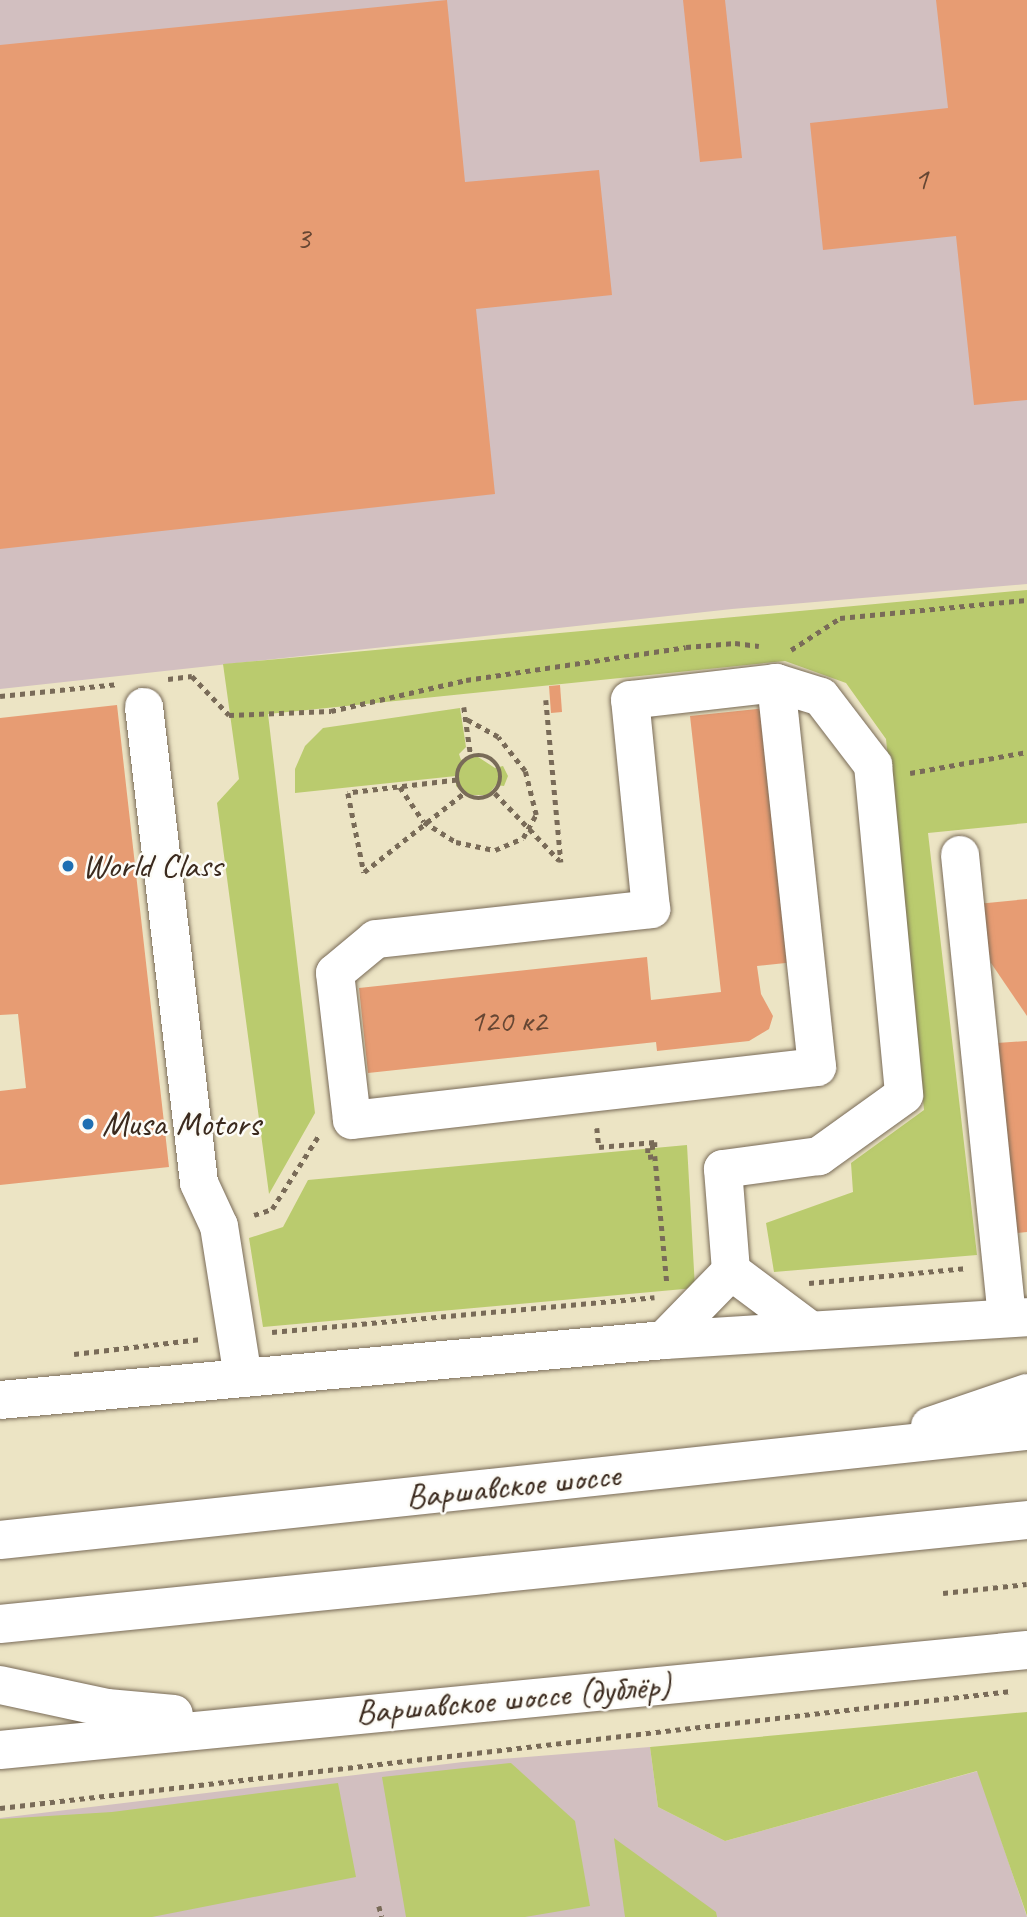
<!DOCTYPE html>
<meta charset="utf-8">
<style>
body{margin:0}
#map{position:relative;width:1027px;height:1917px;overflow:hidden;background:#ece4c4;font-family:Caveat,sans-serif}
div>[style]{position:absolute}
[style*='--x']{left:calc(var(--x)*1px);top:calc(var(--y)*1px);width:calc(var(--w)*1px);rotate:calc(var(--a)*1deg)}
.industrial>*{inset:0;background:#d2bfc0}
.green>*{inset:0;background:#bacb6e}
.building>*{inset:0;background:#e79c73}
.path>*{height:4.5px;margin-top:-2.25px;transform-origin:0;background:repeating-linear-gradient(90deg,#796b58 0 5px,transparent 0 10px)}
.path>.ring{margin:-2.25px;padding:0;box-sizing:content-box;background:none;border:4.5px solid #796b58;border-radius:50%}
.roads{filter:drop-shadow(0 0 2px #796b58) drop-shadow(0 0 2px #796b58)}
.minor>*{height:38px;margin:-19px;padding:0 19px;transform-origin:19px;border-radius:19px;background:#fff}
.major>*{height:38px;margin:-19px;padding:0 19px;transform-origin:19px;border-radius:19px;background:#fff}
.dots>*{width:19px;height:19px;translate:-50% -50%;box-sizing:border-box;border:4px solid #fdfcf7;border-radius:50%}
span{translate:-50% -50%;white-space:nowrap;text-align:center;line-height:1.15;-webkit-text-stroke:5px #fdfcf7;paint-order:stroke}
.number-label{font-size:32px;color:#664633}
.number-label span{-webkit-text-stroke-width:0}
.poi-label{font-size:35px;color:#3b2a1e}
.left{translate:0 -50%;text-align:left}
.street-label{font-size:35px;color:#3b2a1e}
</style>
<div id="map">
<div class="industrial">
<div style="clip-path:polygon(0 0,1027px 0,1027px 584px,732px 609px,0 689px)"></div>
<div style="clip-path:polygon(650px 1747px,658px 1807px,725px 1841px,978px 1771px,1027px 1917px,0 1917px,0 1818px,463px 1762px)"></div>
</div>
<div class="green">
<div style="clip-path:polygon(1027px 590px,1027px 823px,928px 833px,977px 1255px,774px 1272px,766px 1223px,853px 1192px,851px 1163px,924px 1110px,886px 739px,846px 683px,785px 661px,268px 714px,315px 1113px,269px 1194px,217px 803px,239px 779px,223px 664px)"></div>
<div style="clip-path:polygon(460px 708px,466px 747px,459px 754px,461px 760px,475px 755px,495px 768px,503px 766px,508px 776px,504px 786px,496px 785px,488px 795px,466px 795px,456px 786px,456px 776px,295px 793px,295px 769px,305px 746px,323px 728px)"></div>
<div style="clip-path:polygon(687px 1145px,695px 1288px,263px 1327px,249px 1238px,283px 1227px,308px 1180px)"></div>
<div style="clip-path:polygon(1027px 1712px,1027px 1916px,977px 1771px,725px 1841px,658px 1807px,650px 1747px)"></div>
<div style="clip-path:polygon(511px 1763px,575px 1821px,590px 1906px,525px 1917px,406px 1917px,382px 1777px)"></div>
<div style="clip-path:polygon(338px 1783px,356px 1877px,152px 1917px,0 1917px,0 1819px,112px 1812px)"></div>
<div style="clip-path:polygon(614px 1838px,716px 1912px,717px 1917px,625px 1917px)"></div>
</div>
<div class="building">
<div style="clip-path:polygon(447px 0,465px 182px,599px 170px,612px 295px,476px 309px,495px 494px,0 549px,0 45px)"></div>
<div style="clip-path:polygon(683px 0,725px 0,742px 158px,700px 162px)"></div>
<div style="clip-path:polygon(936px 0,1027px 0,1027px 400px,974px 405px,956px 236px,823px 250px,810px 123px,948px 108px)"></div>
<div style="clip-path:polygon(560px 685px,562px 712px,551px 713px,549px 686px)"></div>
<div style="clip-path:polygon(117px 705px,169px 1167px,0 1185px,0 1091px,26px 1088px,18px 1014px,0 1015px,0 718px)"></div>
<div style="clip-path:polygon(767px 708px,795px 962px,757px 966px,761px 994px,773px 1016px,769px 1029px,749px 1041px,657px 1051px,656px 1042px,368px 1073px,359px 988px,647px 957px,651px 1000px,721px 992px,690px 716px)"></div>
<div style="clip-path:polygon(1027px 899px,1027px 1016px,991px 963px,977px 904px)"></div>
<div style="clip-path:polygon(1027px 1041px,1027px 1232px,1017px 1233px,997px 1043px)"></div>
</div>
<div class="path">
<div style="--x:791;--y:650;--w:59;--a:-33.1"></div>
<div style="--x:840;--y:618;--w:188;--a:-5.5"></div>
<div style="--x:168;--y:679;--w:24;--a:-7"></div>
<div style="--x:192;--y:676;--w:54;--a:46.5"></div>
<div style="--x:229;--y:715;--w:102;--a:-2.2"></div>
<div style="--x:331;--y:711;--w:139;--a:-12.9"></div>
<div style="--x:466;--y:680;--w:222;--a:-8.5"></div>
<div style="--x:686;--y:647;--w:49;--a:-4.7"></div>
<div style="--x:735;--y:643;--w:24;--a:7"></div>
<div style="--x:0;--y:696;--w:119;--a:-5.8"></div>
<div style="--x:546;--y:700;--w:163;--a:84.7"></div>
<div style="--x:464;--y:707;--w:50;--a:82"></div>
<div class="ring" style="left:457px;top:755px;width:39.5px;height:39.5px"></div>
<div style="--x:910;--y:773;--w:119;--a:-10.2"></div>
<div style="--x:457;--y:780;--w:110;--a:173.2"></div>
<div style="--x:348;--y:793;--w:81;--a:78.6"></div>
<div style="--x:364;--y:872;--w:127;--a:-38.3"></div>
<div style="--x:400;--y:787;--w:42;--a:55.6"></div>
<div style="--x:424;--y:822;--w:38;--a:32"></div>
<div style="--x:456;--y:842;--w:40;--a:12"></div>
<div style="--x:495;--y:850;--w:30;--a:-23"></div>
<div style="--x:523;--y:838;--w:26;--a:-61"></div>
<div style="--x:536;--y:815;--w:45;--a:-104"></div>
<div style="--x:525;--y:771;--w:43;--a:-128.5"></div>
<div style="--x:498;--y:737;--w:38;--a:-151"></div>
<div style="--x:495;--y:793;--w:93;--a:46.3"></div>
<div style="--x:597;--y:1128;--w:19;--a:84"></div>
<div style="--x:599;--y:1147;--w:56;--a:-5.1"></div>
<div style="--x:655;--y:1142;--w:5;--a:90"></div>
<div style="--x:655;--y:1147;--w:7;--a:172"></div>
<div style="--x:648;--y:1148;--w:9;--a:90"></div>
<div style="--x:648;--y:1157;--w:7;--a:-8"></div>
<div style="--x:655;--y:1156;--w:129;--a:84.6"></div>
<div style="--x:254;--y:1215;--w:19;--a:-18"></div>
<div style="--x:272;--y:1209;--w:88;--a:-57.6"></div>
<div style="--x:809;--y:1283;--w:159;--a:-5.4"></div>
<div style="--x:272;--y:1332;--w:384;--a:-5.2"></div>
<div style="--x:74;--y:1354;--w:128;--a:-6.7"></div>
<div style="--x:943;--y:1593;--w:84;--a:-6.1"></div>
<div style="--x:0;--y:1808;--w:1018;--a:-6.6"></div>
<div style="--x:379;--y:1906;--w:11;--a:75"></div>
</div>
<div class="roads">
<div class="minor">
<div style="--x:776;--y:683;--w:386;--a:83.9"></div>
<div style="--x:817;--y:1067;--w:468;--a:173.5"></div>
<div style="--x:352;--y:1120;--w:148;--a:-96.6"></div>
<div style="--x:335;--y:973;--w:53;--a:-39.7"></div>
<div style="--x:376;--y:939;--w:277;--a:-6.2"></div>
<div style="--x:651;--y:909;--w:210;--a:-95.7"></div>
<div style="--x:630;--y:700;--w:147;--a:-6.6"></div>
<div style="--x:776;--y:683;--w:47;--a:17.3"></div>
<div style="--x:821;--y:697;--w:86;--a:52.6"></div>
<div style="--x:873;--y:765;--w:331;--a:84.6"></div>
<div style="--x:904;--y:1095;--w:105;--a:144.3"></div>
<div style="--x:819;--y:1156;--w:97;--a:172.3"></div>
<div style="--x:723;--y:1169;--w:102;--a:85.5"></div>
<div style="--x:731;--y:1271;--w:99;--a:36.8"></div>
<div style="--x:144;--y:707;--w:479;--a:83.4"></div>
<div style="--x:199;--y:1183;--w:47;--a:65.1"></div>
<div style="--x:219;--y:1226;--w:154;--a:81"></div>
<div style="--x:960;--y:855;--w:465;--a:84.2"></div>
<div style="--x:664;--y:1340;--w:96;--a:-45.8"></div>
</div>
<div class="major">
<div style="--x:0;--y:1400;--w:667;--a:-5.16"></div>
<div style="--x:664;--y:1340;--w:364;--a:-3.6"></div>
<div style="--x:930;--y:1426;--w:102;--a:-18.8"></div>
<div style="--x:0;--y:1540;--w:1033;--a:-6.06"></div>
<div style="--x:0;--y:1624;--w:1032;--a:-5.78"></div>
<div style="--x:0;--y:1685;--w:109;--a:12.1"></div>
<div style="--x:107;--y:1708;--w:67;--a:5.1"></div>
<div style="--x:0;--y:1750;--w:1032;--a:-5.56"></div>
</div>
</div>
<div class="dots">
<div style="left:68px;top:866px;background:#1f6fb2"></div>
<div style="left:88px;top:1124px;background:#1f6fb2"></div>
</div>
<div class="number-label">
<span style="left:921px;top:179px">1</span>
<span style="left:303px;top:238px">3</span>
<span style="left:508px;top:1021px">120 к2</span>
</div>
<div class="poi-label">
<span class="left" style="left:82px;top:866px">World Class</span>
<span class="left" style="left:102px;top:1124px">Musa Motors</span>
</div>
<div class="street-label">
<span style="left:513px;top:1486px;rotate:-6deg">Варшавское шоссе</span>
<span style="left:513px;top:1699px;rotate:-5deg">Варшавское шоссе (дублёр)</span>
</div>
</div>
